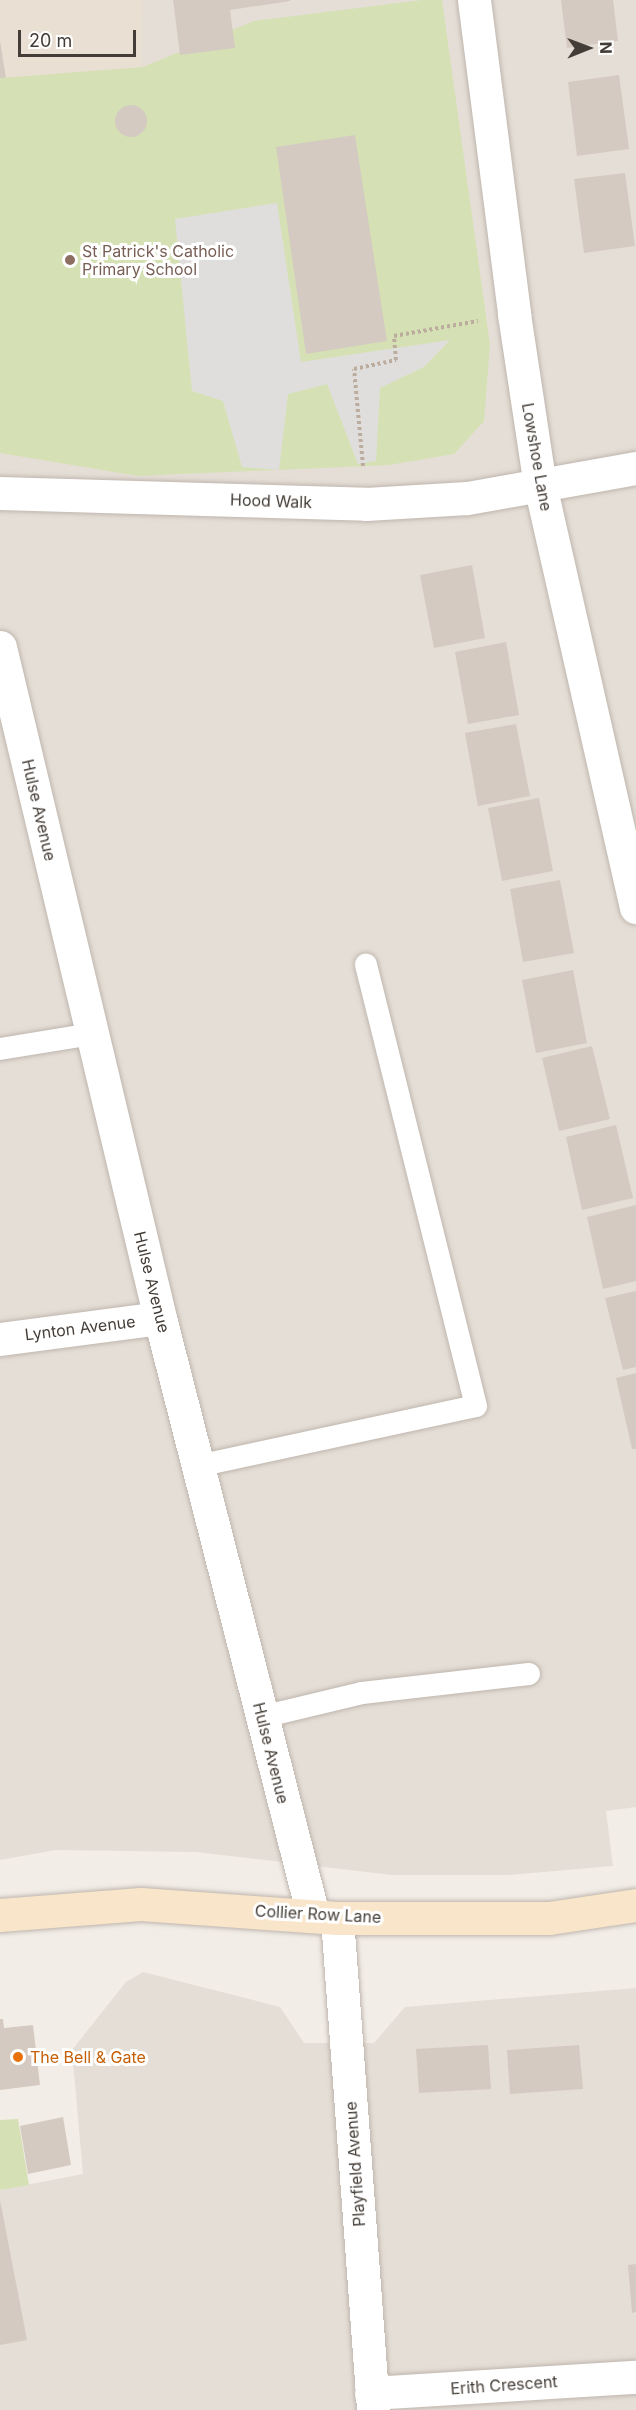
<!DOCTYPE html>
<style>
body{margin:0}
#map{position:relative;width:636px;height:2410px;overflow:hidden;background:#f2ede7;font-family:Inter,sans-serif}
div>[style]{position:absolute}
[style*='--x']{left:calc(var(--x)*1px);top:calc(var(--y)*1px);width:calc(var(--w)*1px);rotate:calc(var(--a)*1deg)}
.residential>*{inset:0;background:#e5ded6}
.education>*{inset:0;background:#e9dfd3}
.green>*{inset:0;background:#d5e1b4}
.parking>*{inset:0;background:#e0dedc}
.building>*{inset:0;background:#d5cac1}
.round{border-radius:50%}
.path>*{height:4px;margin-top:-2px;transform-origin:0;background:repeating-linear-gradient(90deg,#bcac9e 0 3px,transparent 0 6px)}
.roads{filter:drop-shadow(0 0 2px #bfb6ae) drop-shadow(0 0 2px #bfb6ae)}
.lane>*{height:22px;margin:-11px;padding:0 11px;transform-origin:11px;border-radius:11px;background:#fff}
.street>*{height:33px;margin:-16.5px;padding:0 16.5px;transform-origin:16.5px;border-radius:16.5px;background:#fff}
.secondary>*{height:33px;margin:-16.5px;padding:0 16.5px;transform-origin:16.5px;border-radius:16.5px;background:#f8e5ca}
.dots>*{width:16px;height:16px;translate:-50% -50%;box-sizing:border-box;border:3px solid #fff;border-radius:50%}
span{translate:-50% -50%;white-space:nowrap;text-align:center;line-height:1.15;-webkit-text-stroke:6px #fff;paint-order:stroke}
.education-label{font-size:16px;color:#785e54}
.left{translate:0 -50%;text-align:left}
.street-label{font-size:16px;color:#443d37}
.food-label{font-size:16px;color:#c56008}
.north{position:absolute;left:558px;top:18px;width:60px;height:60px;-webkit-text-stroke:4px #fff;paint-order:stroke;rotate:89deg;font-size:16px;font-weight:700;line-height:24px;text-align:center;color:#443d37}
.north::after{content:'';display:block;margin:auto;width:21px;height:27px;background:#443d37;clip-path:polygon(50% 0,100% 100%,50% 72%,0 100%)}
.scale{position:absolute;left:18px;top:30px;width:118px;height:27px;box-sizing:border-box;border:3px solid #443d37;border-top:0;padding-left:8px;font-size:18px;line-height:21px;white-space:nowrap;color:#443d37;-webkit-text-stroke:4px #fff;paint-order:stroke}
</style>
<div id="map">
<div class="residential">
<div style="clip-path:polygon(0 0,636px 0,636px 1807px,606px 1811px,613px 1866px,509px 1875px,392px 1875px,196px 1852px,56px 1850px,0 1860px)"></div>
<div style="clip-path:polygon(143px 1972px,280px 2007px,304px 2043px,374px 2043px,405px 2007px,636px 1988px,636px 2410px,0 2410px,0 2190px,83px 2174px,72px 2050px,126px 1982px)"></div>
</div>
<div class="education">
<div style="clip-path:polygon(0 0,143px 0,138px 476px,0 453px)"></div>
</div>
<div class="green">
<div style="clip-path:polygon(422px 0,442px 0,490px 345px,484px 421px,454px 454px,389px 465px,138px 476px,0 453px,0 78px,143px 67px,254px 21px)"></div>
<div style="clip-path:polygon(18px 2119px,29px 2185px,0 2190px,0 2120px)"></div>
</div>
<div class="parking">
<div style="clip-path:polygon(277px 203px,301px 362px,450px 340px,424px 367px,380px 388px,376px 461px,358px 464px,327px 384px,288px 394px,279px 470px,242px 467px,223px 401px,192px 391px,175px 219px)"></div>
</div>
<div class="building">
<div style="clip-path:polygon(173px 0,290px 0,290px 1px,230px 10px,235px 48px,180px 55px)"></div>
<div style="clip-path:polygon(561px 0,613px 0,618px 41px,567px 48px)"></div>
<div style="clip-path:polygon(0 41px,6px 78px,0 78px)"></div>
<div style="clip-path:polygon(619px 75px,629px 149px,577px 156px,568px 82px)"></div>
<div class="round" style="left:115px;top:105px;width:32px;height:32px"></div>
<div style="clip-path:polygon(355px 135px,387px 341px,306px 354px,276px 147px)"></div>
<div style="clip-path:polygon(625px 173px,635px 246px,584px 253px,574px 179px)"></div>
<div style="clip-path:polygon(472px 565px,485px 638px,434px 648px,420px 575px)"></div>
<div style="clip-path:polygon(506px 642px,519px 715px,468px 724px,455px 652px)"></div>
<div style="clip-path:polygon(516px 724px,530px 796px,478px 806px,465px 733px)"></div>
<div style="clip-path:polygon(539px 798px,553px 871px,502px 881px,488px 808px)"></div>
<div style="clip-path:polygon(560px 880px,574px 953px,523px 962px,510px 889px)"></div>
<div style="clip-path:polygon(573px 970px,587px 1043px,536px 1053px,522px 980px)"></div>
<div style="clip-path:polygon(592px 1046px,610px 1119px,559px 1131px,542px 1058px)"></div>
<div style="clip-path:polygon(616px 1125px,633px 1198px,582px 1210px,566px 1137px)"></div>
<div style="clip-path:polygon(636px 1205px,636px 1281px,603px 1289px,587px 1217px)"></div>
<div style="clip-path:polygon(636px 1291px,636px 1367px,623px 1370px,605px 1298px)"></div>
<div style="clip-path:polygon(636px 1373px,636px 1449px,632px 1449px,616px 1378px)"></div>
<div style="clip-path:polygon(0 2019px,3px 2019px,4px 2028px,33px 2025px,40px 2085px,0 2090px)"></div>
<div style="clip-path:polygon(488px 2045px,491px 2089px,419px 2093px,416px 2049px)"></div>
<div style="clip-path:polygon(579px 2045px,583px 2089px,510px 2094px,507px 2050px)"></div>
<div style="clip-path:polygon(63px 2117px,71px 2165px,28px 2174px,20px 2126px)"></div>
<div style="clip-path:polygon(0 2200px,27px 2340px,0 2345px)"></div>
<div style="clip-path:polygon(636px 2264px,636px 2312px,632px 2313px,628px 2265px)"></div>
</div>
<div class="path">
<div style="--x:363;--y:466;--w:97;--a:-95.3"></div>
<div style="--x:354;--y:369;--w:43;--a:-12.1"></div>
<div style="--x:396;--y:360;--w:24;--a:-95"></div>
<div style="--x:394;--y:336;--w:85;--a:-10.1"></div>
</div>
<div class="roads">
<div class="lane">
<div style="--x:0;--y:1049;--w:94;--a:-9.2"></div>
<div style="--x:198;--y:1466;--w:284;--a:-12.2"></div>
<div style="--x:476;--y:1406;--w:455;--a:-104"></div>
<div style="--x:262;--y:1717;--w:103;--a:-13.5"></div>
<div style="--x:362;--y:1693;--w:168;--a:-6.5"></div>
</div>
<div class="street">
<div style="--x:474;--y:0;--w:317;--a:82.7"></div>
<div style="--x:514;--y:314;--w:173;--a:81.4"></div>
<div style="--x:540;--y:485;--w:433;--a:77.2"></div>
<div style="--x:0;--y:493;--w:366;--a:1.7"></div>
<div style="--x:366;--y:504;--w:101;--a:-3.4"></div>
<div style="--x:467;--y:498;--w:172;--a:-10.1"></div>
<div style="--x:0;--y:647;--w:690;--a:76.59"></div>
<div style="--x:160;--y:1318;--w:616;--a:75.63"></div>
<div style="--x:0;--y:1339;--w:161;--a:-7.5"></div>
<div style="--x:337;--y:1918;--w:493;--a:85.8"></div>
<div style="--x:371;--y:2393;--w:265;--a:-3.5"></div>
</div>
<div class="secondary">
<div style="--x:0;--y:1915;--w:141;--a:-4.5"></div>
<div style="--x:141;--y:1904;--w:196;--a:4.1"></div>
<div style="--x:337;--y:1918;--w:212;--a:0"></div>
<div style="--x:549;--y:1918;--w:88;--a:-8.5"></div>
</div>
</div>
<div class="dots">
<div style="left:70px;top:260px;background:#8d6e63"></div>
<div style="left:18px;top:2057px;background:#e8710a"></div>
</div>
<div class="education-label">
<span class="left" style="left:82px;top:260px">St Patrick's Catholic<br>Primary School</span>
</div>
<div class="street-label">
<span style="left:537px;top:457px;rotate:80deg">Lowshoe Lane</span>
<span style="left:271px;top:501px;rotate:2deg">Hood Walk</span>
<span style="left:39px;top:810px;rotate:77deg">Hulse Avenue</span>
<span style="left:152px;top:1282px;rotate:76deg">Hulse Avenue</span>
<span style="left:80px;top:1328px;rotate:-7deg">Lynton Avenue</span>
<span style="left:271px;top:1753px;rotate:76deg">Hulse Avenue</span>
<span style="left:318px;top:1914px;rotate:3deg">Collier Row Lane</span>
<span style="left:355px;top:2164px;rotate:-94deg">Playfield Avenue</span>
<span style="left:504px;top:2385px;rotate:-4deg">Erith Crescent</span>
</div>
<div class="food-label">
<span class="left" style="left:30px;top:2057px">The Bell &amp; Gate</span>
</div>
<div class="north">N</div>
<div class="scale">20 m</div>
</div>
